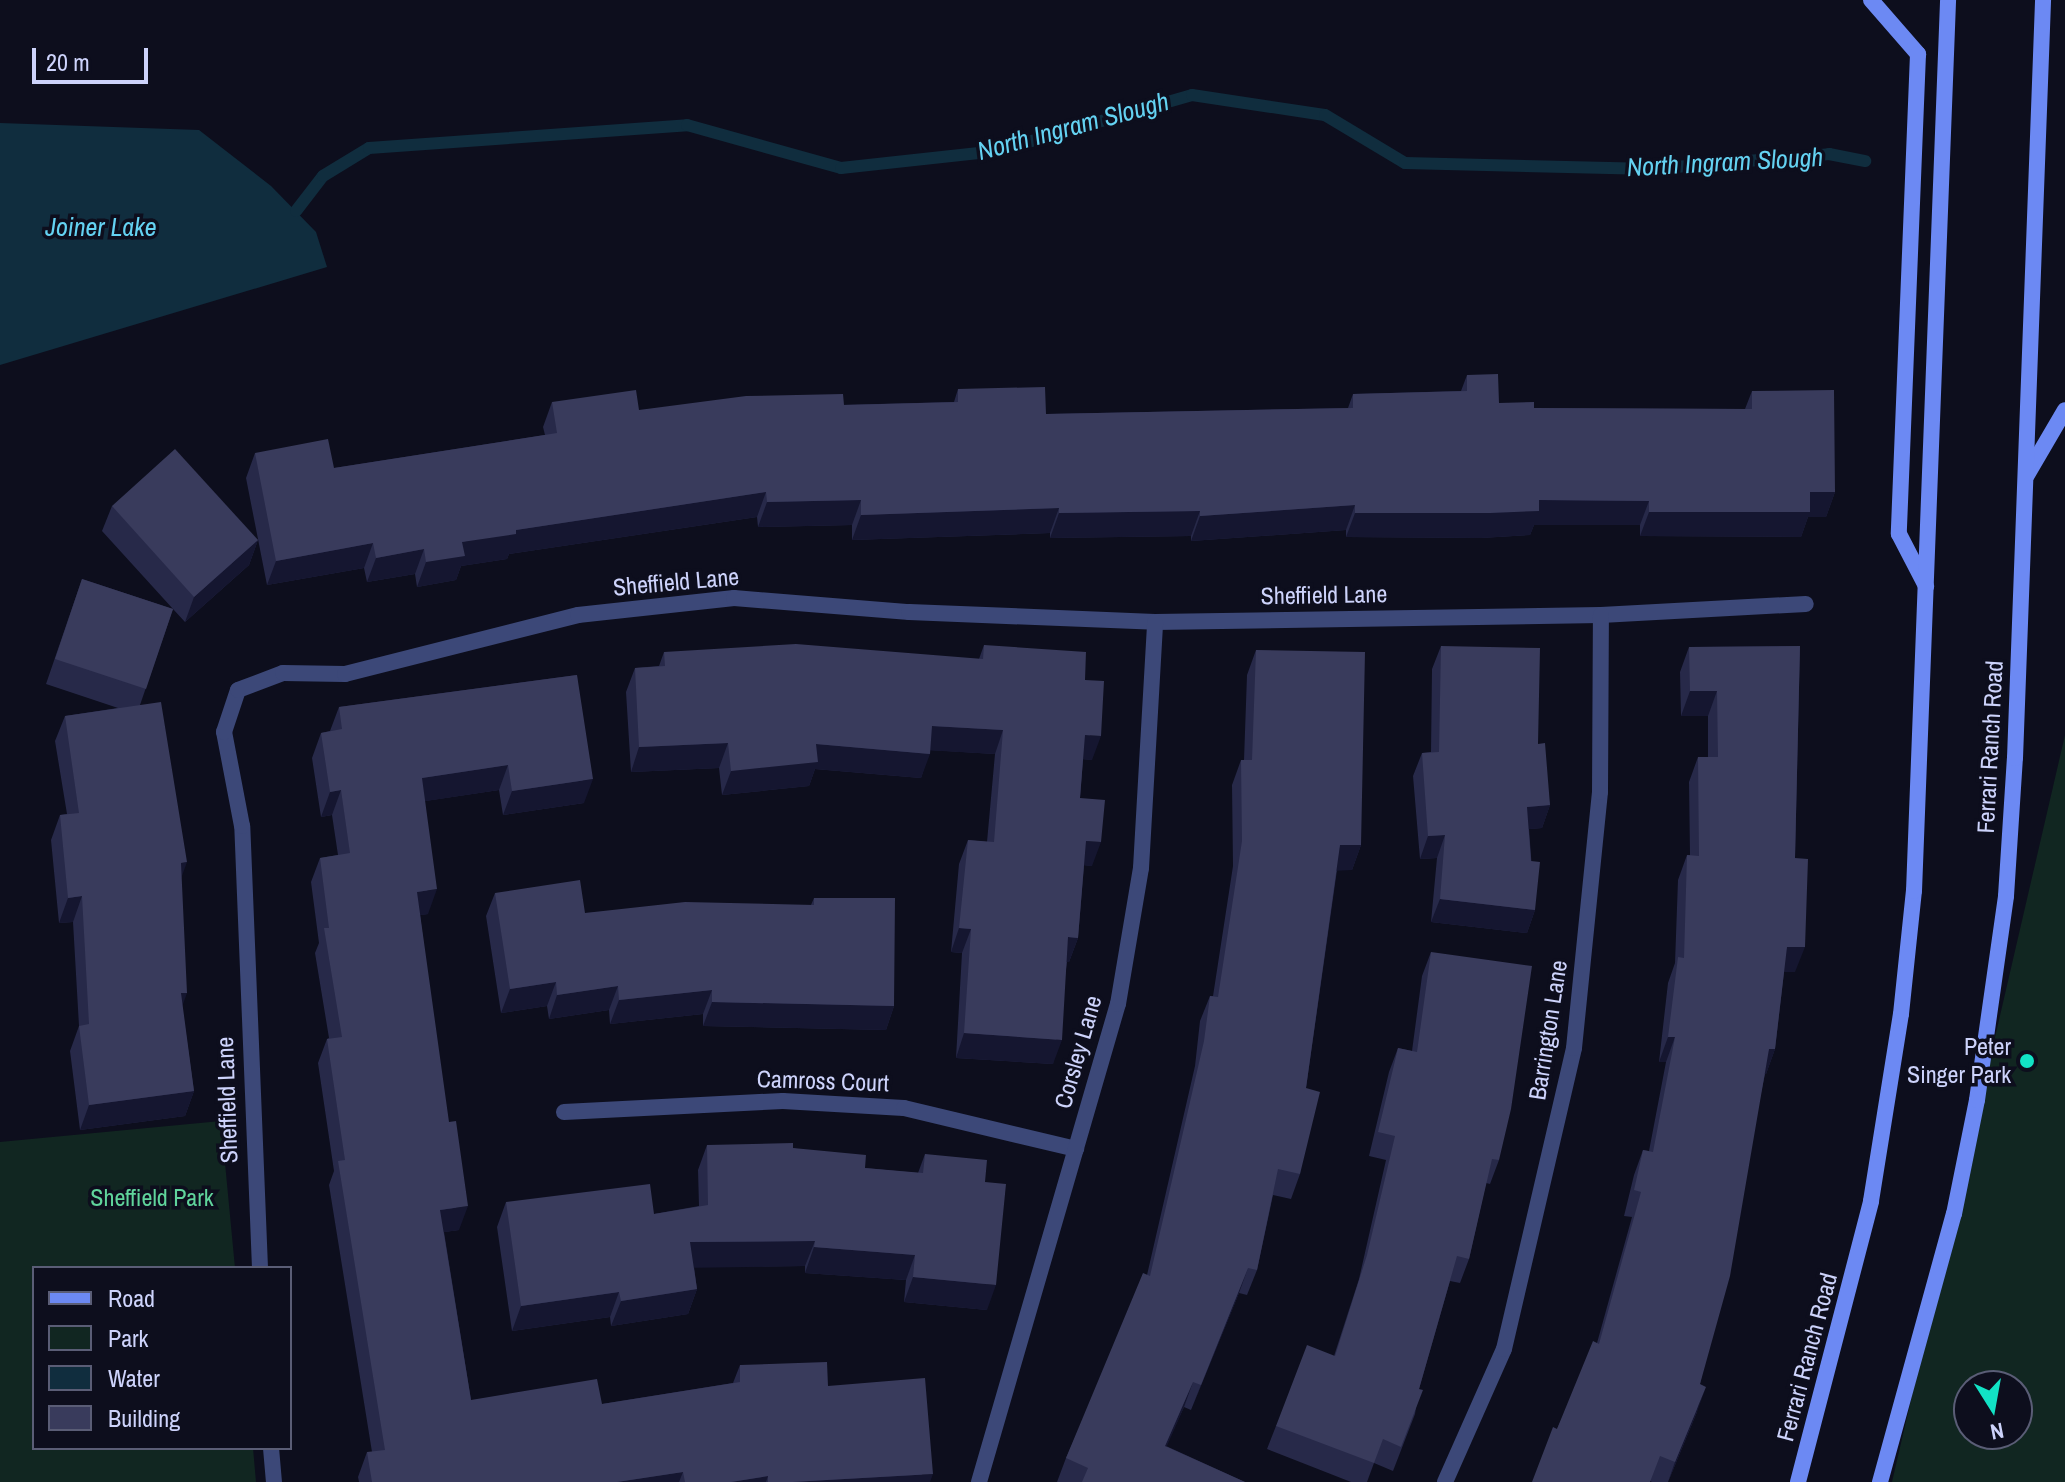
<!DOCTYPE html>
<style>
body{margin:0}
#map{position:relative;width:2065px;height:1482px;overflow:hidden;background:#0d0e1d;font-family:"Archivo Narrow",sans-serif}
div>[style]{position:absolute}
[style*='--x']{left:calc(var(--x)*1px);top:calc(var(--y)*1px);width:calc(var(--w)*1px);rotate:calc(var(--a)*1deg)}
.green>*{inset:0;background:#112621}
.water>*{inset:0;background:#102d3e}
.stream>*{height:12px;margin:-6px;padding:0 6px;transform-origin:6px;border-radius:6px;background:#102d3e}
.minor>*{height:16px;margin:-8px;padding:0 8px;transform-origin:8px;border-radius:8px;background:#3c4878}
.secondary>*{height:16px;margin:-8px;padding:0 8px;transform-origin:8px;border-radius:8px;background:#6c89f3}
.wall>*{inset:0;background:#272949}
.shaded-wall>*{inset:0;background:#151630}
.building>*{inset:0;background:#393b5c}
.dots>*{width:22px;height:22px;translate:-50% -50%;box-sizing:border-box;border:4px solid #0d0e1d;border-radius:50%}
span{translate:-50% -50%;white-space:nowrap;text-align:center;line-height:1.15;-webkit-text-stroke:7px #0d0e1d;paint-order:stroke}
.street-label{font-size:24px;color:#cdd3fb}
.poi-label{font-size:24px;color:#cdd3fb}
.right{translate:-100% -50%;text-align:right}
.park-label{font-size:24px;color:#60d49c}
.water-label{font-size:26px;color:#64d2f2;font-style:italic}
.legend{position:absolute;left:32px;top:1266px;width:260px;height:184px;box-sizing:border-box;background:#0d0e1d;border:2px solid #5a5d76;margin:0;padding:10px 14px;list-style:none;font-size:24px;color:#cdd3fb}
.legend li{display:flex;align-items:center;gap:16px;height:40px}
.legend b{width:40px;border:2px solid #5a5d76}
.north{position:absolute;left:1953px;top:1370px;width:80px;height:80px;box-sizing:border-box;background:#0d0e1d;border:2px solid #5a5d76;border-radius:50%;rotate:169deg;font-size:22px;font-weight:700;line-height:32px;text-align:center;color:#cdd3fb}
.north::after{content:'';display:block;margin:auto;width:28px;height:36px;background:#12e2c5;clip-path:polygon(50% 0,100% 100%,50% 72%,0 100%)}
.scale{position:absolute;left:32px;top:48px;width:116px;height:36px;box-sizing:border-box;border:4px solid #cdd3fb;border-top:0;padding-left:10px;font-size:24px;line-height:28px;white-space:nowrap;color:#cdd3fb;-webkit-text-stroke:6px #0d0e1d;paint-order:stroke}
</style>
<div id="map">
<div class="green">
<div style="clip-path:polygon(evenodd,2065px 735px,2065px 1482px,1892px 1482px,2065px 735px,1969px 1386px,2017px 1386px,2017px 1434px,1969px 1434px,1969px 1386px)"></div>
<div style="clip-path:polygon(221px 1121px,235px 1268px,34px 1268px,34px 1448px,253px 1448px,256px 1482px,0 1482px,0 1142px)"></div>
</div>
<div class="water">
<div style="clip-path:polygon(0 123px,199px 130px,271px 186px,316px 232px,327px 267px,0 365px)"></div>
</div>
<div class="stream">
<div style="--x:296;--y:211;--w:44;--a:-52.4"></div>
<div style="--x:323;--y:176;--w:54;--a:-31.3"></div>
<div style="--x:369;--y:148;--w:319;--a:-4.1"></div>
<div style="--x:687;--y:125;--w:160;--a:15.6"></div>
<div style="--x:841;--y:168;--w:157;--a:-6.2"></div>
<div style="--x:997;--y:151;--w:203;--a:-16"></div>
<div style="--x:1192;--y:95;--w:134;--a:8.6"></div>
<div style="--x:1325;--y:115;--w:93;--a:31"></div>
<div style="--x:1405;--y:163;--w:247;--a:1.4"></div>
<div style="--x:1652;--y:169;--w:178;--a:-4.8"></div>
<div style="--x:1829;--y:154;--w:37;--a:11"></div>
</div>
<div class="minor">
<div style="--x:564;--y:1112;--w:219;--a:-2.9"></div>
<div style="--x:783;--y:1101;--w:121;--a:3.3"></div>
<div style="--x:904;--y:1108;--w:177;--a:13.4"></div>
<div style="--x:260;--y:1268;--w:442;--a:-92.3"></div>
<div style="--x:242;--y:826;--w:96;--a:-100.8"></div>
<div style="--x:224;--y:732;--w:44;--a:-71.6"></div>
<div style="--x:238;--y:690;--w:48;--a:-20.7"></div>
<div style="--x:283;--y:673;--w:62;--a:0.9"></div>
<div style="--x:345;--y:674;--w:240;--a:-14.2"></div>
<div style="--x:578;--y:615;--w:157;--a:-6.2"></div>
<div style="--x:734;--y:598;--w:176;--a:4.6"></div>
<div style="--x:909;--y:612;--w:246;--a:2.3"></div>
<div style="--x:1155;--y:622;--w:446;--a:-0.9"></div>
<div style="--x:1601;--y:615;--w:205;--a:-3.1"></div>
<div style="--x:271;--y:1448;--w:34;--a:85"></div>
<div style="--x:979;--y:1482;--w:498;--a:-73.8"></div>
<div style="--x:1118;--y:1004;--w:138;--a:-80.4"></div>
<div style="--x:1141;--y:868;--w:246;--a:-86.7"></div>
<div style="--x:1445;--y:1482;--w:145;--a:-66.1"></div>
<div style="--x:1504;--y:1349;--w:309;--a:-76.9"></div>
<div style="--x:1574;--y:1048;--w:257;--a:-84.2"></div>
<div style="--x:1600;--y:792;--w:177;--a:-89.7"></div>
</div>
<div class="secondary">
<div style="--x:1871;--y:0;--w:72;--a:49"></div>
<div style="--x:1918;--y:54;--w:480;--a:92.3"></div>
<div style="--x:1899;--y:534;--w:59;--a:62.6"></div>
<div style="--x:2027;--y:475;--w:75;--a:-59.7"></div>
<div style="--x:1798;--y:1482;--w:290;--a:-75.4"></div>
<div style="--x:1871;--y:1201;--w:189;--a:-80.9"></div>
<div style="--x:1901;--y:1014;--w:124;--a:-84"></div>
<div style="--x:1914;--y:891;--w:892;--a:-87.81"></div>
<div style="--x:1880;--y:1482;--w:278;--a:-74.6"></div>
<div style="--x:1954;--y:1214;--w:116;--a:-78.6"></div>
<div style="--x:1977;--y:1100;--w:206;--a:-81.9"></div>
<div style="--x:2006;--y:896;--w:138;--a:-86.3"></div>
<div style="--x:2015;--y:758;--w:759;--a:-87.88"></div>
</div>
<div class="wall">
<div style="clip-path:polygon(1467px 375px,1499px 403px,1534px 408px,1745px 409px,1752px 391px,1835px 492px,1826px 517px,1808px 517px,1801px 537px,1640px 536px,1640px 525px,1534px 525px,1530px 535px,1481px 538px,1346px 537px,1346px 530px,1191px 541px,1191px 536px,1050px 538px,1050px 533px,852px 540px,852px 525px,758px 527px,757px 517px,509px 554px,507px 559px,461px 566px,456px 580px,417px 587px,415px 574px,367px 582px,364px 568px,267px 585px,246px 478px,255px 453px,334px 468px,545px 435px,543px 427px,552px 402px,639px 410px,954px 402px,958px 389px,1046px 414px,1348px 408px,1353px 394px,1461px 391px)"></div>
<div style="clip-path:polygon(112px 506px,258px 540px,249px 565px,185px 622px,173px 609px,140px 705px,181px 877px,182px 1006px,194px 1091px,185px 1116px,80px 1130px,70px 1051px,79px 1026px,73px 922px,59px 923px,51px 840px,60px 815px,67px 814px,55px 741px,65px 716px,118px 708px,46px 684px,82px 579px,173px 609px,102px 531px)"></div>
<div style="clip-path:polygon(984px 645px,1085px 680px,1092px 760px,1083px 759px,1080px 798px,1092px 866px,1084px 865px,1078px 938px,1069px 962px,1067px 962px,1053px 1064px,956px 1058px,962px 953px,951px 952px,959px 864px,968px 840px,987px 842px,995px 754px,930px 750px,921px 778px,815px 769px,809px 786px,722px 795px,719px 768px,631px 772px,626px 692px,635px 668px,659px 666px,664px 652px,979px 659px)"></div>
<div style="clip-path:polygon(1441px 646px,1538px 744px,1550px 805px,1542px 828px,1529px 829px,1535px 910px,1527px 933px,1431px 922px,1437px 858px,1420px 859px,1413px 776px,1422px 753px,1431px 752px,1432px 669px)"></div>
<div style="clip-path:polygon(1800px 646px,1795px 858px,1795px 972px,1784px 972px,1775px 1049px,1766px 1074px,1765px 1074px,1700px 1384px,1697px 1412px,1668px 1482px,1652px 1482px,1557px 1429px,1597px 1343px,1632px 1217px,1624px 1216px,1634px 1175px,1643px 1150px,1649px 1151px,1666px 1062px,1659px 1062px,1668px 983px,1675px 963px,1678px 880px,1687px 855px,1690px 855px,1689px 782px,1698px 757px,1708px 757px,1708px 716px,1681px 716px,1680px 672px,1689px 647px)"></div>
<div style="clip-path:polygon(1256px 650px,1361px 845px,1352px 870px,1337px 870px,1306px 1088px,1300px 1174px,1291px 1199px,1273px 1195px,1257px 1270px,1247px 1295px,1239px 1293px,1191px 1410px,1184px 1407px,1166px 1446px,1245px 1482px,1057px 1482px,1066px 1458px,1147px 1275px,1195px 1066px,1200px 1021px,1210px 996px,1213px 996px,1233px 866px,1232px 785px,1241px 760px,1244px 760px,1247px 675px)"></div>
<div style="clip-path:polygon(577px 675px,584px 803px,503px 815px,499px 790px,425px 801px,428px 914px,420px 915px,459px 1230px,444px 1232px,471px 1400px,602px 1404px,733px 1383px,740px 1365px,828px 1386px,930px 1482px,359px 1482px,358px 1477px,367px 1452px,372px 1452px,329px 1185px,334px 1171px,318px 1063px,327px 1039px,329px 1038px,315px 953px,319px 943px,311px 882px,320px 858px,338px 855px,332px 815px,321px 817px,312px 758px,321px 733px,330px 731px,339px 707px)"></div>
<div style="clip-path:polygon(495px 893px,585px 913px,811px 905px,814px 898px,894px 1006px,886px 1030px,703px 1026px,703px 1014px,610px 1024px,609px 1010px,549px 1019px,547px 1006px,501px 1013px,486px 916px)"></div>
<div style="clip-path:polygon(1431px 952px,1499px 1160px,1490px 1184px,1486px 1183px,1469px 1259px,1460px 1283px,1450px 1281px,1419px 1389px,1415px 1414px,1393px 1471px,1374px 1463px,1367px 1482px,1351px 1482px,1267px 1449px,1276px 1426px,1334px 1356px,1359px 1279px,1386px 1160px,1369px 1156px,1389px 1072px,1398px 1048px,1412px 1051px,1422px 976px)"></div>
<div style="clip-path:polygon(707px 1145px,793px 1148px,865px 1168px,918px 1173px,925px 1154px,985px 1182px,987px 1310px,904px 1302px,906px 1280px,805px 1273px,805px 1266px,694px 1267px,697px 1289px,688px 1314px,611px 1326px,610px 1317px,512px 1331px,497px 1227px,506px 1202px,654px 1214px,699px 1206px,698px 1170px)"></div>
</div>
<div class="shaded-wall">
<div style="clip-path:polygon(766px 492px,757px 517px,509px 554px,507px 559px,461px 566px,456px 580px,417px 587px,426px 562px,462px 542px,516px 530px)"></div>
<div style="clip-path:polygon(1810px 492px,1835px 492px,1826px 517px,1808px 517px,1801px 537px,1640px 536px,1649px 512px)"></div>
<div style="clip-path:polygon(861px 500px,852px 525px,758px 527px,767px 502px)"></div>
<div style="clip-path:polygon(1539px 500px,1649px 501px,1640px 525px,1534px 525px,1530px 535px,1481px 538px,1346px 537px,1355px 513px)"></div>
<div style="clip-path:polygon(1355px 505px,1346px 530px,1191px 541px,1200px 516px)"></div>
<div style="clip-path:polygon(1059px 508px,1050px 533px,852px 540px,861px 515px)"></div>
<div style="clip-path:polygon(1200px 511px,1191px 536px,1050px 538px,1059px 513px)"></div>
<div style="clip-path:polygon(258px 540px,249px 565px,185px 622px,194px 597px)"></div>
<div style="clip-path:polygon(373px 543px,364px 568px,267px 585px,276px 561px)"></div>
<div style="clip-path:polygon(424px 549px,415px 574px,367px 582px,376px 558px)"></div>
<div style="clip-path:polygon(1690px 691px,1717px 691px,1708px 716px,1681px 716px)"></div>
<div style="clip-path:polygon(932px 726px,1003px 730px,995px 754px,924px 750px)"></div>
<div style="clip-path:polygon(1085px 735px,1101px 736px,1092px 760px,1076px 759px)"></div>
<div style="clip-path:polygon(728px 743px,719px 768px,631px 772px,639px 747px)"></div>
<div style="clip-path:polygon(816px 744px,930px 754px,921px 778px,815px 769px,809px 786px,722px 795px,731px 771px)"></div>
<div style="clip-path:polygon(508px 765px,499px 790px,413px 803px,422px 778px)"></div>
<div style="clip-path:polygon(593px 779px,584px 803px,503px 815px,512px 791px)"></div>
<div style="clip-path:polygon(341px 790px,332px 815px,321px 817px,330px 792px)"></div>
<div style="clip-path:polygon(1550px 805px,1542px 828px,1519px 830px,1527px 807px)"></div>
<div style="clip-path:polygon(1445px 835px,1437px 858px,1420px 859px,1428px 836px)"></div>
<div style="clip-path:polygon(1086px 841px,1101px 842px,1092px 866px,1078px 865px)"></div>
<div style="clip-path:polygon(1340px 845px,1361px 845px,1352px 870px,1331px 871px)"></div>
<div style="clip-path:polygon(187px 862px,178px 887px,181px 863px)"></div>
<div style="clip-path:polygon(437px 889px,428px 914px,408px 917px,417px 892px)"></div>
<div style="clip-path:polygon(82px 896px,73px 922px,59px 923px,68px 898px)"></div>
<div style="clip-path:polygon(1440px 899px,1535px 910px,1527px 933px,1431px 922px)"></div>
<div style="clip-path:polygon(959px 928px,971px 929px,962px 953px,951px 952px)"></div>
<div style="clip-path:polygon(1068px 937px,1078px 938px,1069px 962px,1060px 962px)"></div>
<div style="clip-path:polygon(1787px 947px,1805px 947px,1795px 972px,1778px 972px)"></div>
<div style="clip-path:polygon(556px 982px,547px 1006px,501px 1013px,510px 989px)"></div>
<div style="clip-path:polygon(618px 986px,609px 1010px,549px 1019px,557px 995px)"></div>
<div style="clip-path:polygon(712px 990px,703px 1014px,610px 1024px,619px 1000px)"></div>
<div style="clip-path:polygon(181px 993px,187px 993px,178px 1018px)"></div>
<div style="clip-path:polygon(712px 1002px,894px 1006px,886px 1030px,703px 1026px)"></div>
<div style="clip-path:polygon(964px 1033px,1062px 1040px,1053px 1064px,956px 1058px)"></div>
<div style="clip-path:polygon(1668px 1037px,1675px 1037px,1666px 1062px,1659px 1062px)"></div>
<div style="clip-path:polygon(1769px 1049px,1775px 1049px,1766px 1074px,1760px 1074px)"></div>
<div style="clip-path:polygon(194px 1091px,185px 1116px,80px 1130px,89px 1105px)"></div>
<div style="clip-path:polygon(468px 1206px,459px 1230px,431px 1234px,440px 1210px)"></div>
<div style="clip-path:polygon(815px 1241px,805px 1266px,681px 1268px,690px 1242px)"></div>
<div style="clip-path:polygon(814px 1247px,915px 1255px,906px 1280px,805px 1273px)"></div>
<div style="clip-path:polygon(1248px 1268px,1239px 1293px,1191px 1410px,1201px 1385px)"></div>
<div style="clip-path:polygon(913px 1277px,996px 1285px,987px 1310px,904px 1302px)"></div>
<div style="clip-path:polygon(697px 1289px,688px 1314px,611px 1326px,621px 1301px)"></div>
<div style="clip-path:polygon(619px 1292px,610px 1317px,512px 1331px,521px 1306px)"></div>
<div style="clip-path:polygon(1193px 1382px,1184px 1407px,1156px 1471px,1165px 1446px)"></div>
<div style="clip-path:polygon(1706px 1387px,1697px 1412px,1668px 1482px,1675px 1462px)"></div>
<div style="clip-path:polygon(683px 1472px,679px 1482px,617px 1482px)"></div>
<div style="clip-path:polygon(933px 1474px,930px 1482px,792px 1482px)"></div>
<div style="clip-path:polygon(768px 1476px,766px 1482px,731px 1482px)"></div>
</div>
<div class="building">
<div style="clip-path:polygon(1498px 374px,1499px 403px,1534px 402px,1534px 408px,1752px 409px,1752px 391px,1834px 390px,1835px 492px,1810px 492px,1810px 512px,1649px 512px,1649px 501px,1539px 500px,1539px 511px,1490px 513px,1355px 513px,1355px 505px,1200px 516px,1200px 511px,1059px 513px,1059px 508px,861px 515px,861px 500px,767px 502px,766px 492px,516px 530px,516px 534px,462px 542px,465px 556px,426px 562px,424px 549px,376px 558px,373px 543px,276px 561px,255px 453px,328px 439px,334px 468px,557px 433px,552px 402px,636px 390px,639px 410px,746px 396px,843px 394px,844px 405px,958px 402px,958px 389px,1045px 387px,1046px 414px,1353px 408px,1353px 394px,1467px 391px,1467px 375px)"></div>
<div style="clip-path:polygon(175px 449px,258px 540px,194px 597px,112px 506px)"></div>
<div style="clip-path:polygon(82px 579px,173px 609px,146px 689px,55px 659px)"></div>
<div style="clip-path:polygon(796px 644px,983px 659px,984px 645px,1086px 652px,1085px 680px,1104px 681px,1101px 736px,1085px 735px,1080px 798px,1105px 800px,1101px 842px,1086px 841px,1078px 938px,1068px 937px,1062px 1040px,964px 1033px,971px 929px,959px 928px,968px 840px,994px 842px,1003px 730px,932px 726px,930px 754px,816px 744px,818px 762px,731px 771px,728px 743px,639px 747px,635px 668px,665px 666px,664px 652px)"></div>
<div style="clip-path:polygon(1441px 646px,1540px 648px,1538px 744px,1545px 743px,1550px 805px,1527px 807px,1531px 861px,1540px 862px,1535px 910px,1440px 899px,1445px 835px,1428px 836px,1422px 753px,1439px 752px)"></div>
<div style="clip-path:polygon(1800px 646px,1795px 858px,1808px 859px,1805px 947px,1787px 947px,1775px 1049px,1769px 1049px,1730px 1276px,1700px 1384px,1706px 1387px,1675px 1462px,1660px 1456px,1650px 1482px,1532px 1482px,1553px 1427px,1557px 1429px,1593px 1341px,1599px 1344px,1641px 1192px,1634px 1190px,1643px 1150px,1653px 1152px,1675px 1037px,1668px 1037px,1678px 957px,1684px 958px,1687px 855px,1699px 856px,1698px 757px,1718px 757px,1717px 691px,1690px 691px,1689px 647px)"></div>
<div style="clip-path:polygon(1256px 650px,1365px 652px,1361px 845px,1340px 845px,1306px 1088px,1320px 1092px,1300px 1174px,1278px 1169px,1257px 1270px,1248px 1268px,1201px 1385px,1193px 1382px,1165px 1446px,1245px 1482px,1082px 1482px,1088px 1468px,1066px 1458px,1143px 1273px,1150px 1276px,1204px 1041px,1210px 996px,1218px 997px,1242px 841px,1241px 760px,1252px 760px)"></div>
<div style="clip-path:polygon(577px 675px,593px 779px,512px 791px,508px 765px,422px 778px,437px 889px,417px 892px,449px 1122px,456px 1121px,468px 1206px,440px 1210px,471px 1400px,597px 1379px,602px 1404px,740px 1382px,740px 1365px,827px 1362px,828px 1386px,925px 1378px,933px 1474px,792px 1482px,768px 1482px,768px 1476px,731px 1482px,685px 1482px,683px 1472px,617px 1482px,372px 1482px,367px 1452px,385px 1450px,338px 1161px,345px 1160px,327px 1039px,342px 1037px,324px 928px,329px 928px,320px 858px,350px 853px,341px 790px,330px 792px,321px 733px,342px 729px,339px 707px)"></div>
<div style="clip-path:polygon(161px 702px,187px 862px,181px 863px,187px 993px,181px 993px,194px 1091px,89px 1105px,79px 1026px,89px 1024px,82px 896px,68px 898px,60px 815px,79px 813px,65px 716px)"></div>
<div style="clip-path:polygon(580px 880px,585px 913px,685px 902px,814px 905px,814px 898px,895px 898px,894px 1006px,712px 1002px,712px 990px,619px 1000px,618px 986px,557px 995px,556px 982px,510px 989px,495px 893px)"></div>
<div style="clip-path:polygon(1431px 952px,1532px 966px,1511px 1109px,1499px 1160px,1492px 1159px,1469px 1259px,1457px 1256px,1419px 1389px,1423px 1390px,1401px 1447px,1383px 1439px,1374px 1463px,1276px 1426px,1307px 1345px,1335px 1356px,1367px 1255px,1395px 1136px,1378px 1132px,1398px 1048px,1417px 1052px)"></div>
<div style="clip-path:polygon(793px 1143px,793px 1148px,866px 1155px,865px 1168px,923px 1173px,925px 1154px,987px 1160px,985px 1182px,1006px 1184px,996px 1285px,913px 1277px,915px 1255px,814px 1247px,815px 1241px,690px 1242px,697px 1289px,621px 1301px,619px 1292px,521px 1306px,506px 1202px,650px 1184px,654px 1214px,708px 1205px,707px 1145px)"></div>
</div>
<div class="dots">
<div style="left:2027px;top:1061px;background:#12e2c5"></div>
</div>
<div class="street-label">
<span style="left:676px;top:582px;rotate:-5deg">Sheffield Lane</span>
<span style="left:1324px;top:595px;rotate:-1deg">Sheffield Lane</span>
<span style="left:1990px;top:747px;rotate:-87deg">Ferrari Ranch Road</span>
<span style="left:1548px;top:1030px;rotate:-81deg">Barrington Lane</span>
<span style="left:1078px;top:1052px;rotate:-74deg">Corsley Lane</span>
<span style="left:823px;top:1081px;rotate:2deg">Camross Court</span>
<span style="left:227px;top:1100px;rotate:-92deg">Sheffield Lane</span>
<span style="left:1807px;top:1357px;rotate:-75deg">Ferrari Ranch Road</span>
</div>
<div class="poi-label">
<span class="right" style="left:2011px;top:1061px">Peter<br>Singer Park</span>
</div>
<div class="park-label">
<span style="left:152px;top:1198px">Sheffield Park</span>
</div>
<div class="water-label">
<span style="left:1073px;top:126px;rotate:-15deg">North Ingram Slough</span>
<span style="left:1725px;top:162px;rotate:-3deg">North Ingram Slough</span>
<span style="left:101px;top:227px">Joiner Lake</span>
</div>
<ul class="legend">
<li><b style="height:10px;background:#6c89f3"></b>Road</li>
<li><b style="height:22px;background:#112621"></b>Park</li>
<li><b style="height:22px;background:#102d3e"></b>Water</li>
<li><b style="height:22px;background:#393b5c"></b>Building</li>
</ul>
<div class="north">N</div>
<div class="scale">20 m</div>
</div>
